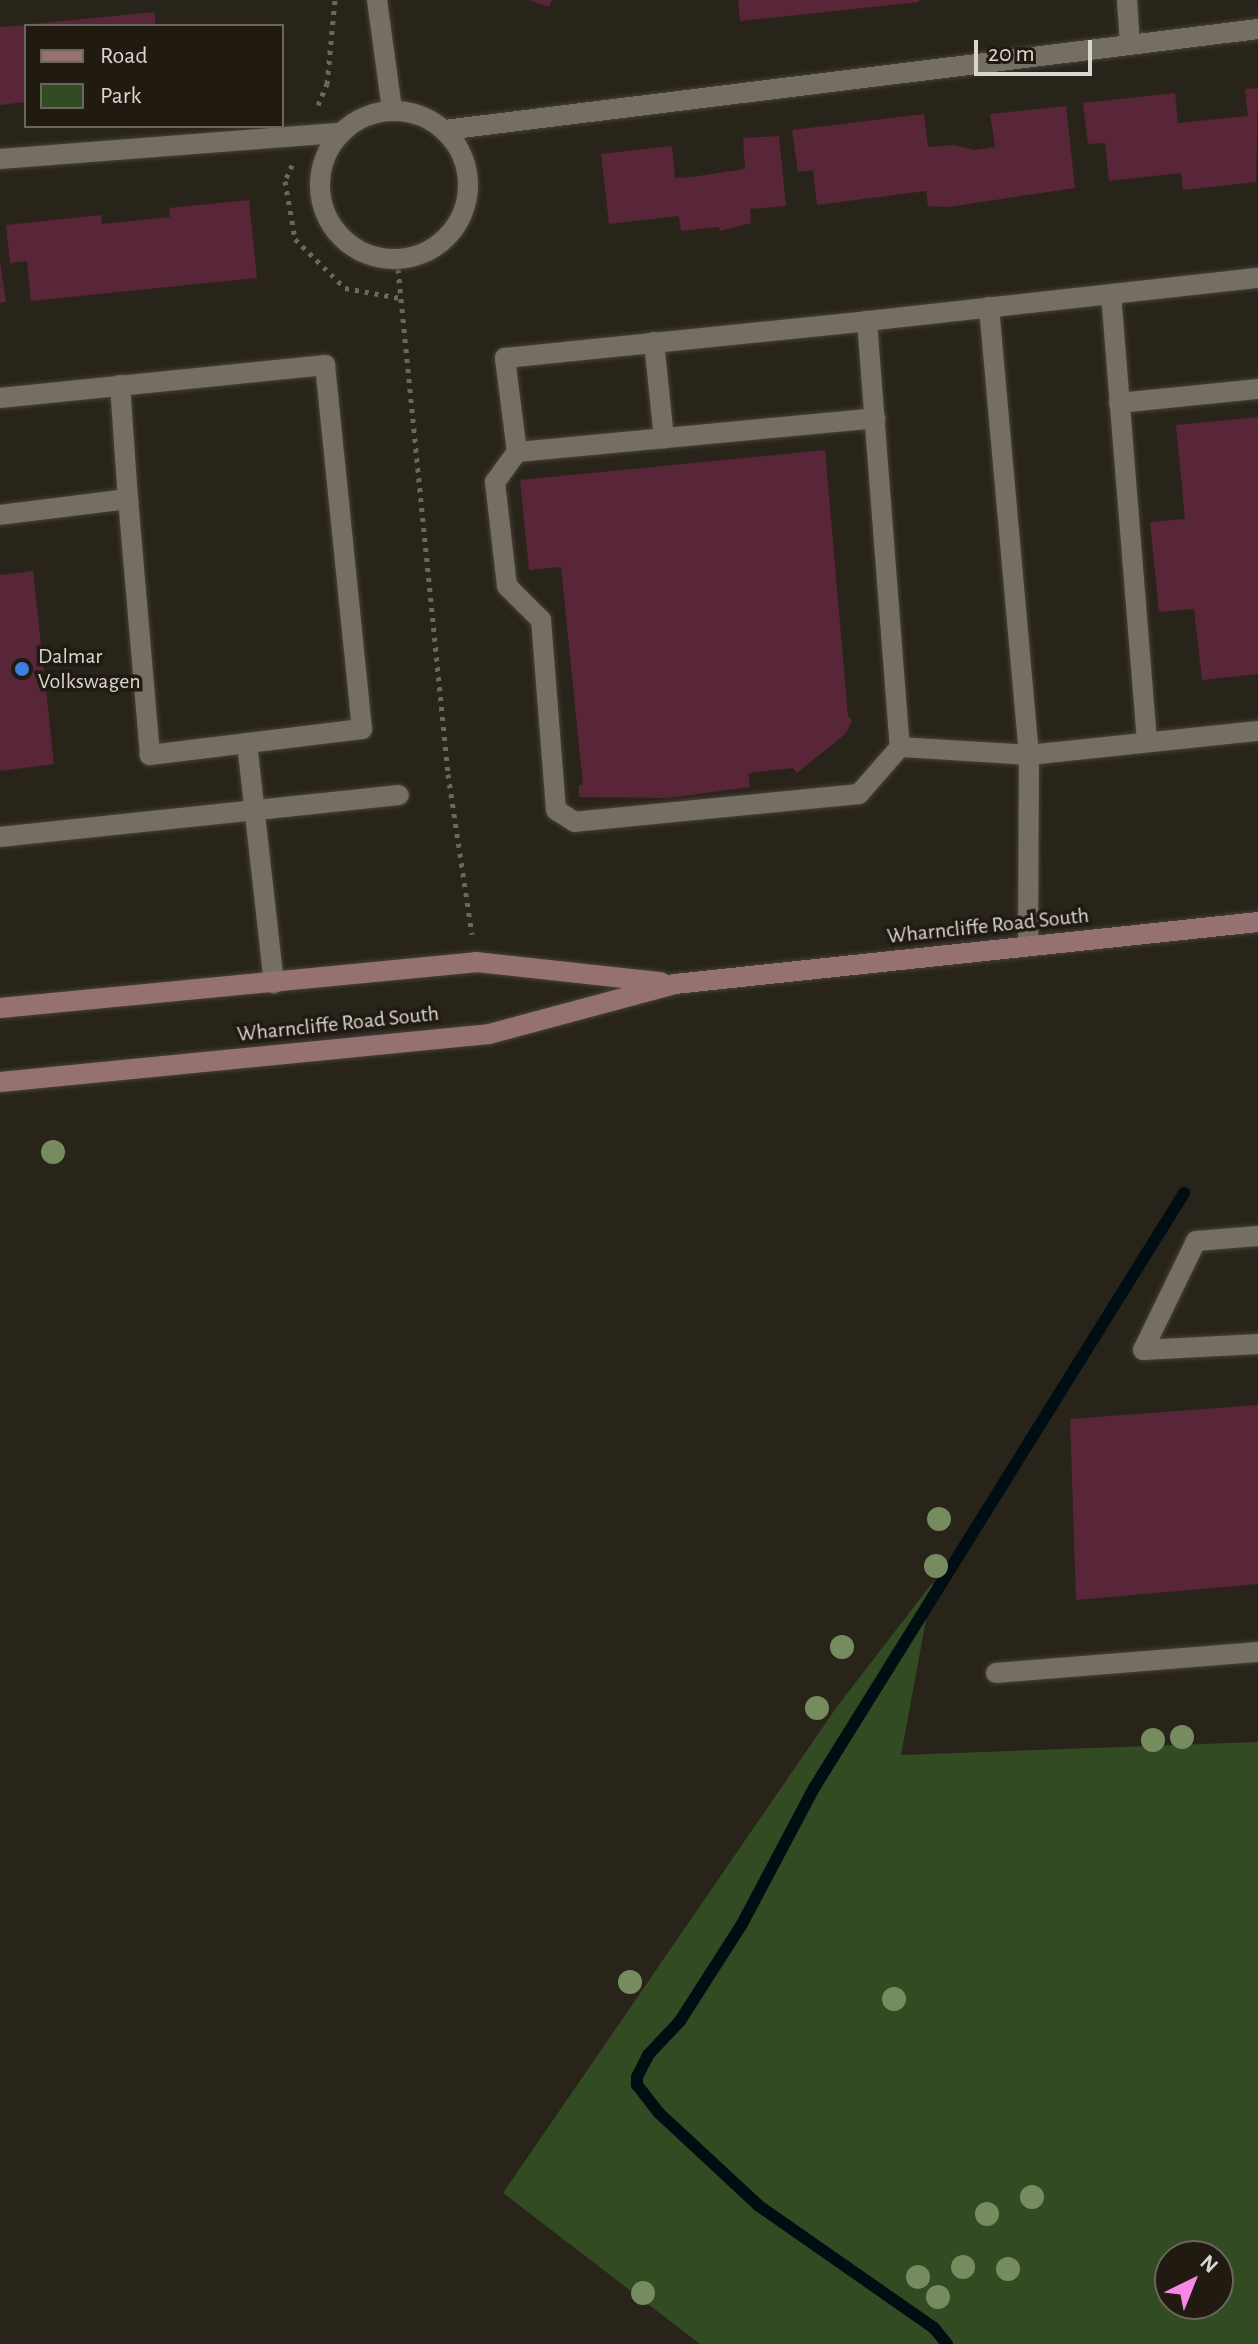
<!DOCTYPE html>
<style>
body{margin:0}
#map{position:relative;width:1258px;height:2344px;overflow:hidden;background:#29241a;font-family:"Alegreya Sans",sans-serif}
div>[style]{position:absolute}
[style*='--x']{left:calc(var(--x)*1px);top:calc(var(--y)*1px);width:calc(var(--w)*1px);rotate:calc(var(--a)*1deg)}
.green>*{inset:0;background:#334b22}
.stream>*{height:12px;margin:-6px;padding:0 6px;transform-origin:6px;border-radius:6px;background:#000e13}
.building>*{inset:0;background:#592538}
.path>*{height:5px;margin-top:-2.5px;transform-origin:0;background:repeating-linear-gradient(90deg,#6b665e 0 4px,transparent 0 10px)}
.roads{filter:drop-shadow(0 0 2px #46413a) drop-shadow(0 0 2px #46413a)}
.lane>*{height:20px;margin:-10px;padding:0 10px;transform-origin:10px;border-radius:10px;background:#756e63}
.street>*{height:20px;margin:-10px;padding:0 10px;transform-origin:10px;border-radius:10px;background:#756e63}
.street>.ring{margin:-10px;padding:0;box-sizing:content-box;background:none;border:20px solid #756e63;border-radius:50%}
.secondary>*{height:20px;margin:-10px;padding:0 10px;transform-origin:10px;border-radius:10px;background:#957271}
.trees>*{width:24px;height:24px;margin:-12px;border-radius:50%;background:#768c5f}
.dots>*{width:22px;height:22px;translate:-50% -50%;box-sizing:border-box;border:4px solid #201a11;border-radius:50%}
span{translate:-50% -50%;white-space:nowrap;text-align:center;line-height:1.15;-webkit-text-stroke:7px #201a11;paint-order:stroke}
.poi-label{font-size:22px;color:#d9d6d0}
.left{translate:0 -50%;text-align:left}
.street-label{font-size:22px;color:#d9d6d0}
.legend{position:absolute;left:24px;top:24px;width:260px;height:104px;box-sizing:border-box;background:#201a11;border:2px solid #6a655d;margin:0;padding:10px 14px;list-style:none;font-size:24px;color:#d9d6d0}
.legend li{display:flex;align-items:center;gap:16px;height:40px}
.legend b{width:40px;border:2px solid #6a655d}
.north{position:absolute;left:1154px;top:2240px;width:80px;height:80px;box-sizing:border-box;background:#201a11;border:2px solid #6a655d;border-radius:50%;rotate:43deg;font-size:22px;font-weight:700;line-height:32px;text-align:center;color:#d9d6d0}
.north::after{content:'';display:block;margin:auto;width:28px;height:36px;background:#fa87e6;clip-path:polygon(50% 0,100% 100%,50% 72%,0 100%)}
.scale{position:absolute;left:974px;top:40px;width:118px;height:36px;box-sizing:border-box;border:4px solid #d9d6d0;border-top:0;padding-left:10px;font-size:24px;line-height:28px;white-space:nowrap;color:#d9d6d0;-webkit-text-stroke:6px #201a11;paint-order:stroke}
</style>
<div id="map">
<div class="green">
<div style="clip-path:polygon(evenodd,933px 1582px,901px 1755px,1258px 1742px,1258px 2344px,700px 2344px,503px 2193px,836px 1708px,933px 1582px,1170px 2256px,1218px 2256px,1218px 2304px,1170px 2304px,1170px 2256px)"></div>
</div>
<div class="stream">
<div style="--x:947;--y:2344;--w:21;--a:-129"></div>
<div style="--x:934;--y:2328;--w:215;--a:-145.1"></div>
<div style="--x:758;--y:2205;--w:135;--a:-137.1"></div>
<div style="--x:659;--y:2113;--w:36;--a:-128"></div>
<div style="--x:637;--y:2085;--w:8;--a:-90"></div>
<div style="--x:637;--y:2077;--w:25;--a:-63"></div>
<div style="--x:648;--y:2055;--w:47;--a:-46.7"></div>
<div style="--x:680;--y:2021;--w:115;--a:-57.4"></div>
<div style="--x:742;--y:1924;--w:154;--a:-62.1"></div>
<div style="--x:814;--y:1788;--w:701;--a:-58.12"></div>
</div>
<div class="building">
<div style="clip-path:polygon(530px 0,552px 0,549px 7px)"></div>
<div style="clip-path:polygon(738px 0,919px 0,919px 2px,740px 21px)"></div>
<div style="clip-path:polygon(154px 12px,156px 26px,33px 26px,32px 24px)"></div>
<div style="clip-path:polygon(26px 25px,26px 102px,0 105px,0 27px)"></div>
<div style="clip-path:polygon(1258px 88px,1256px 182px,1183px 190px,1181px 173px,1109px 181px,1105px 143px,1088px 144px,1083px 103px,1175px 93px,1178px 123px,1248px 116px,1245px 89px)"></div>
<div style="clip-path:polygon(1066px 106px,1075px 188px,948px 207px,928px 206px,926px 191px,817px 205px,813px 170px,798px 172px,792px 130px,924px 114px,928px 147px,953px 145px,974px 150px,995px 147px,990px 114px)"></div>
<div style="clip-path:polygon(779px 136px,786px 206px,750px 209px,751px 223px,720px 231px,719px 227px,681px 231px,679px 216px,609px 224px,601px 154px,672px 146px,675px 178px,692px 177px,745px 169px,743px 138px)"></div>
<div style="clip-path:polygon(249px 200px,257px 278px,31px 301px,27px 261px,10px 263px,6px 225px,101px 215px,102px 224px,170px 217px,169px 208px)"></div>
<div style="clip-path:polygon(0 260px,6px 302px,0 303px)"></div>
<div style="clip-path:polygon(1258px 417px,1258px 674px,1202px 680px,1194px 609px,1159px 612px,1150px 522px,1185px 519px,1176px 425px)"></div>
<div style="clip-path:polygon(825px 450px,848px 716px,852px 721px,845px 734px,797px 773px,793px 768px,748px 773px,750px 787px,669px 798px,579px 797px,579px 785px,583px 785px,561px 567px,529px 570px,520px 480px)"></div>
<div style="clip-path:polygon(33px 571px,54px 764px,0 771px,0 575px)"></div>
<div style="clip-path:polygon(1258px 1405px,1258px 1584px,1076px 1600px,1070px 1419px)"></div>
</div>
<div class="path">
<div style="--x:318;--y:105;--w:23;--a:-67"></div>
<div style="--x:327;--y:84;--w:84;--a:-84.6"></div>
<div style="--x:292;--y:165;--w:17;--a:114"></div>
<div style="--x:285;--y:181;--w:59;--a:80.2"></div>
<div style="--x:295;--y:239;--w:70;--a:44.4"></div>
<div style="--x:345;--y:288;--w:56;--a:10.3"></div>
<div style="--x:397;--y:259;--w:518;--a:84.34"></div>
<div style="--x:448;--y:774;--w:162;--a:81.5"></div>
</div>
<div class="roads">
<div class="lane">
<div style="--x:1127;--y:0;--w:44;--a:86.1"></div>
<div style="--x:445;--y:130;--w:819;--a:-7.08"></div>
<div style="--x:0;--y:159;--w:341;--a:-4.4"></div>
<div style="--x:1111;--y:294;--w:449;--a:85.4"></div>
<div style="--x:989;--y:307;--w:450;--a:84.9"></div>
<div style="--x:1029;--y:755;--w:230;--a:-6"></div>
<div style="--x:867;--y:321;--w:393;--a:-6.3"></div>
<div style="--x:654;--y:342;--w:97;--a:84.1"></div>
<div style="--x:120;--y:385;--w:114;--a:86"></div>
<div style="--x:0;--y:398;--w:327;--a:-5.8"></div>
<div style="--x:325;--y:365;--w:366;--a:84.2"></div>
<div style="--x:362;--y:729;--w:214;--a:173"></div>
<div style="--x:150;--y:755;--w:257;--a:-94.9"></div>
<div style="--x:128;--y:499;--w:129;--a:172.9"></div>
<div style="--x:1119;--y:403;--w:140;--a:-5.8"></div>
<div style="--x:517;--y:452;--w:360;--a:-5.4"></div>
<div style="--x:247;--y:743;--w:242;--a:83.6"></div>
<div style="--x:900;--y:747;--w:62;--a:131.1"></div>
<div style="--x:859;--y:794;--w:285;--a:174.4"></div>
<div style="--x:575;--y:822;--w:22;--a:-148"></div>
<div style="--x:556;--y:810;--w:191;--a:-94.5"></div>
<div style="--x:541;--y:620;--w:48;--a:-135"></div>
<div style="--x:507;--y:586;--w:105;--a:-96.6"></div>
<div style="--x:495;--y:482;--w:37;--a:-54"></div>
<div style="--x:517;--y:452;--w:95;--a:-97.3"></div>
<div style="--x:505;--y:358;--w:364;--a:-5.8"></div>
<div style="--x:867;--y:321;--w:427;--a:85.6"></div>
<div style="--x:900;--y:747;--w:129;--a:3.5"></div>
<div style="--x:1029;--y:755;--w:190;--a:90.3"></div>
<div style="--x:0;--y:837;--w:401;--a:-6"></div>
<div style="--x:1258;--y:1236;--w:62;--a:175.4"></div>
<div style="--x:1196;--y:1241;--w:121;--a:115.9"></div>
<div style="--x:1143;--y:1350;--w:115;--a:-3"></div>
<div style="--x:996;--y:1673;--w:263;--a:-4.6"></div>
</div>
<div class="street">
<div style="--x:377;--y:0;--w:110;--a:82.2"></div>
<div class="ring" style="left:320px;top:111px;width:128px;height:128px"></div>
</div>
<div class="secondary">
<div style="--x:0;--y:1008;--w:478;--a:-5.5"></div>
<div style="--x:476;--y:962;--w:186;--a:6.2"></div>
<div style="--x:0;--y:1082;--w:491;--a:-5.6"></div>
<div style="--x:489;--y:1034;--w:193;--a:-15"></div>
<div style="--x:675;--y:984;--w:586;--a:-6.07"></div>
</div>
</div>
<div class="trees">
<div style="left:53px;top:1152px"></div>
<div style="left:939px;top:1519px"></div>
<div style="left:936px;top:1566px"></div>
<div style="left:842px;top:1647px"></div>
<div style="left:817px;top:1708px"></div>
<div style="left:1182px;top:1737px"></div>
<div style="left:1153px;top:1740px"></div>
<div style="left:630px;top:1982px"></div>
<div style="left:894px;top:1999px"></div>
<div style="left:1032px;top:2197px"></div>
<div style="left:987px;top:2214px"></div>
<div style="left:963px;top:2267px"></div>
<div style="left:1008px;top:2269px"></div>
<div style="left:918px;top:2277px"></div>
<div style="left:643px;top:2293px"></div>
<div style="left:938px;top:2297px"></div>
</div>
<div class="dots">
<div style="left:22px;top:669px;background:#3f7fe0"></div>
</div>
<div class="poi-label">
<span class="left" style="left:38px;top:669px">Dalmar<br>Volkswagen</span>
</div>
<div class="street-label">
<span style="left:988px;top:926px;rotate:-6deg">Wharncliffe Road South</span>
<span style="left:338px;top:1024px;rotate:-6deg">Wharncliffe Road South</span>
</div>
<ul class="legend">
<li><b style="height:10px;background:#957271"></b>Road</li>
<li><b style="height:22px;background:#334b22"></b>Park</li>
</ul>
<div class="north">N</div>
<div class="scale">20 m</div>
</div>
